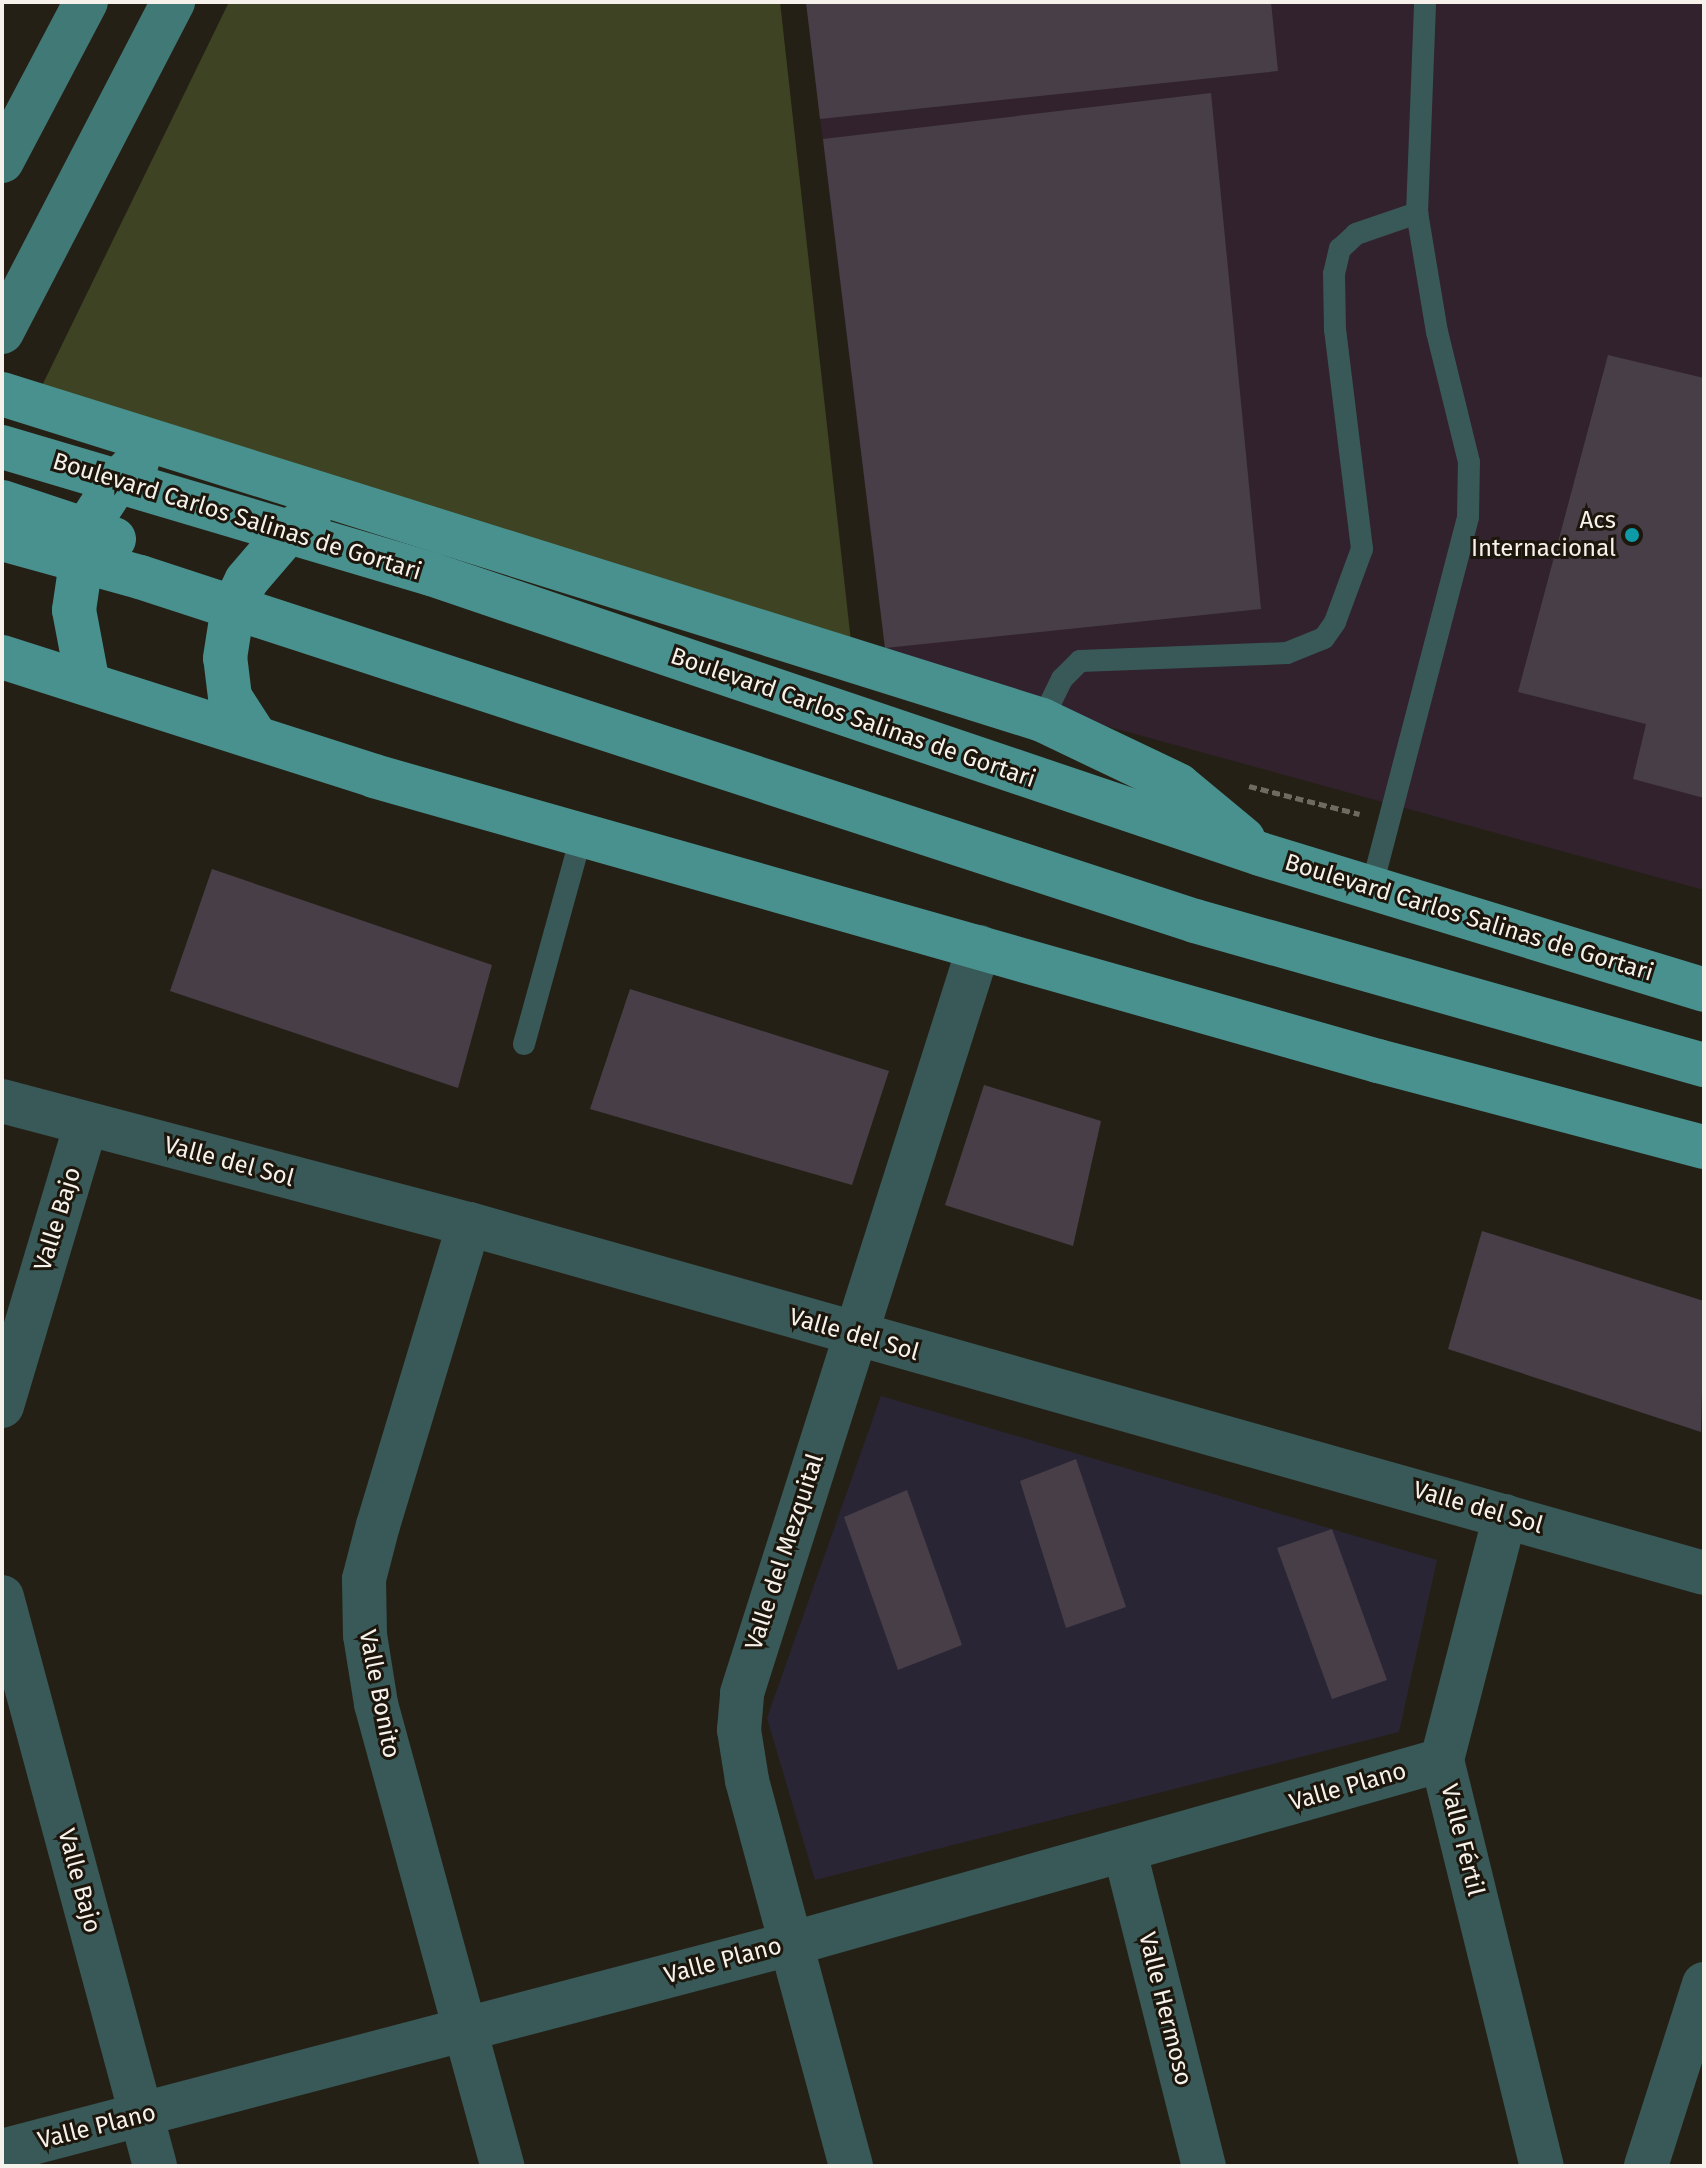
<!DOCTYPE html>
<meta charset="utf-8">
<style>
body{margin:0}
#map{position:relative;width:1706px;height:2168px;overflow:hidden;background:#252016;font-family:"Fira Sans",sans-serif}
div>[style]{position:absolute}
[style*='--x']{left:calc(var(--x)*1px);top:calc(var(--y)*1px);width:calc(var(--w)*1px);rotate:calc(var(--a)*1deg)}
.industrial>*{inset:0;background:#32222d}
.education>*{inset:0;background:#292535}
.green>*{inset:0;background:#3e4423}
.building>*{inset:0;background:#473e48}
.path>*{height:5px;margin-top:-2.5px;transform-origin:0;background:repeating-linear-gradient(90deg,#706b62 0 8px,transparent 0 12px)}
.service>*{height:22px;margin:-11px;padding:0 11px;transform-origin:11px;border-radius:11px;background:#385957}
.minor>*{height:44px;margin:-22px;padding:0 22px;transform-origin:22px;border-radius:22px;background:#385957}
.secondary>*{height:44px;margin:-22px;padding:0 22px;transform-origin:22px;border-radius:22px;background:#417976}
.primary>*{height:44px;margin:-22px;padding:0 22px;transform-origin:22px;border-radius:22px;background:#48918e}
.dots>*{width:22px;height:22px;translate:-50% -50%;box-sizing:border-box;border:4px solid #1c160d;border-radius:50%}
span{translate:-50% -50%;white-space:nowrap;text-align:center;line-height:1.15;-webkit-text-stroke:6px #1c160d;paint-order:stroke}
.street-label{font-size:24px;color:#f6f2eb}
.poi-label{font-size:24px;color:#f6f2eb}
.right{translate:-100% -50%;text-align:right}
.frame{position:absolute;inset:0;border:4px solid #f6f2eb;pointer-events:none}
</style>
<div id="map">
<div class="industrial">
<div style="clip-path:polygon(806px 2px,1704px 2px,1704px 890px,887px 666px)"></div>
</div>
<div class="education">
<div style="clip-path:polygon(881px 1396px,1437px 1560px,1399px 1732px,815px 1880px,767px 1718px)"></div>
</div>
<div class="green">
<div style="clip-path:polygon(229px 2px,780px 2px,852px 651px,37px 396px)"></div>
</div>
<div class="building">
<div style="clip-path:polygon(806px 2px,1271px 2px,1278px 71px,820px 119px)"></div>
<div style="clip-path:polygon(1211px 93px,1261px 609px,885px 648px,823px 139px)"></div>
<div style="clip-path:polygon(1608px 355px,1704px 378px,1704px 798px,1633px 779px,1646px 724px,1518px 692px)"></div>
<div style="clip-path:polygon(212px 869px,492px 965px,458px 1088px,170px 991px)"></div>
<div style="clip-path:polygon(630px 989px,889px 1071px,852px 1185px,590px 1109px)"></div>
<div style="clip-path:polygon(984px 1085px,1101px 1121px,1073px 1246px,945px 1205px)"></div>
<div style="clip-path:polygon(1482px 1231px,1704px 1301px,1701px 1432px,1448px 1349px)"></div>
<div style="clip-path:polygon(1076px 1459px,1126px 1607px,1066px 1628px,1020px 1481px)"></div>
<div style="clip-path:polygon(907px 1490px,962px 1645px,898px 1670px,844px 1517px)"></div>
<div style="clip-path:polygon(1332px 1529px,1387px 1680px,1332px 1699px,1277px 1548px)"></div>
</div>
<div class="path">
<div style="--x:1249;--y:786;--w:114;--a:14.2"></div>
</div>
<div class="service">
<div style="--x:1042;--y:720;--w:46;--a:-64"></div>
<div style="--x:1062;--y:679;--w:25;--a:-45"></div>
<div style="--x:1080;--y:661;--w:207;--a:-2.2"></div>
<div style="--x:1287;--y:653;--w:40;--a:-22"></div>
<div style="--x:1324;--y:638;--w:19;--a:-55"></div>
<div style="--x:1335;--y:622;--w:78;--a:-69.7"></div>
<div style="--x:1362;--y:549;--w:221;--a:-97"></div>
<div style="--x:1335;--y:330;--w:56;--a:-91"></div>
<div style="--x:1334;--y:274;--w:26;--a:-77"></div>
<div style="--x:1340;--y:249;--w:22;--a:-43"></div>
<div style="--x:1356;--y:234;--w:65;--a:-19"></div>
<div style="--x:1372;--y:886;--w:381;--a:-75.4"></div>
<div style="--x:1468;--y:517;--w:55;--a:-89"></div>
<div style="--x:1469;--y:462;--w:134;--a:-103.8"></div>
<div style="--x:1437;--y:332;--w:121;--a:-99.5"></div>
<div style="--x:1417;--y:213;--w:211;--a:-87.8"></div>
<div style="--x:524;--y:1044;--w:219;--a:-74.6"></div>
</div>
<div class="minor">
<div style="--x:2;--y:1101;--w:483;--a:14.8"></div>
<div style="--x:469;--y:1224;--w:1283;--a:15.78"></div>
<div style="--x:469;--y:1224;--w:314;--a:106.8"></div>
<div style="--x:378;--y:1525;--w:56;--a:104.5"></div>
<div style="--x:364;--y:1579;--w:56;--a:89"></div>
<div style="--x:365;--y:1635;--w:70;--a:80.9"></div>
<div style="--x:376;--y:1704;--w:479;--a:74.7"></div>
<div style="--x:2;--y:1406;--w:294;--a:-73.4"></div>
<div style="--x:1505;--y:1516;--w:252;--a:104.5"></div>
<div style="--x:1442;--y:1760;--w:418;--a:76.2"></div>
<div style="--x:2;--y:1597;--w:589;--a:74.95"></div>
<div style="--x:1125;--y:1852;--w:324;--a:75.9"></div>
<div style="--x:2;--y:2151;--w:819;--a:-14.72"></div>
<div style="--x:794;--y:1943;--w:673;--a:-15.77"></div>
<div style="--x:851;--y:2166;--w:400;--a:-105.1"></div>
<div style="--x:747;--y:1780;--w:51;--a:-99.1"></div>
<div style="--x:739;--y:1730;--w:37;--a:-85"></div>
<div style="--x:742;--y:1693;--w:783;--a:-72.38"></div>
<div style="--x:1646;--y:2166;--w:191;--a:-72.3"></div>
</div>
<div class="secondary">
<div style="--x:2;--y:161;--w:180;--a:-62.2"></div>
<div style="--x:2;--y:332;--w:372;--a:-62.6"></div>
</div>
<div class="primary">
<div style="--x:2;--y:394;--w:1090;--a:17.4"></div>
<div style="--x:1042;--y:720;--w:151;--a:25.5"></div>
<div style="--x:1178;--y:785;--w:85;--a:39.7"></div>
<div style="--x:2;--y:447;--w:447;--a:16.5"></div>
<div style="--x:431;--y:574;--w:875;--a:18.66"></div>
<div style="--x:1260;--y:854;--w:464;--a:17"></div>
<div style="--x:2;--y:502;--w:118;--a:18.3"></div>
<div style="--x:2;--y:539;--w:143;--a:15.4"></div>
<div style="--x:140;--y:577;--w:1110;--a:18.06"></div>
<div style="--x:1195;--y:921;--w:529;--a:15.8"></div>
<div style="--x:2;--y:657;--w:391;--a:17.7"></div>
<div style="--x:374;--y:776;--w:1044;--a:15.85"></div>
<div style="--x:1378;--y:1061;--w:337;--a:14.8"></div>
<div style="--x:88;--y:684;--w:75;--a:-100.7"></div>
<div style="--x:74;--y:610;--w:82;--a:-81.6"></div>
<div style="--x:86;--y:529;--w:55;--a:-56.9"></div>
<div style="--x:116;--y:483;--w:30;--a:-45"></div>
<div style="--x:255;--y:736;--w:46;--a:-122.7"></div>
<div style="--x:230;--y:697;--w:39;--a:-97"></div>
<div style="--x:225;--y:658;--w:52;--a:-81.1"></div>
<div style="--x:233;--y:607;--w:29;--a:-63"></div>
<div style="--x:246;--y:581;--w:65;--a:-49.4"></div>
<div style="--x:288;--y:532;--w:25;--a:-34"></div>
</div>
<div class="dots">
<div style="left:1632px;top:535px;background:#0f9aa8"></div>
</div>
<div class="street-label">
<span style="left:237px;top:517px;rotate:17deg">Boulevard Carlos Salinas de Gortari</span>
<span style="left:853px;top:718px;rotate:19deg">Boulevard Carlos Salinas de Gortari</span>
<span style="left:1469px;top:918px;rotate:17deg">Boulevard Carlos Salinas de Gortari</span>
<span style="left:229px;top:1162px;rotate:15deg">Valle del Sol</span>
<span style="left:58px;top:1219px;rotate:-73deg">Valle Bajo</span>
<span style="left:854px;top:1335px;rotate:16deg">Valle del Sol</span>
<span style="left:1478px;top:1508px;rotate:16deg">Valle del Sol</span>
<span style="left:785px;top:1552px;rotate:-72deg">Valle del Mezquital</span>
<span style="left:379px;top:1694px;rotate:79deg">Valle Bonito</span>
<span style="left:1348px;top:1787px;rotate:-16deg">Valle Plano</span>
<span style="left:1462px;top:1840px;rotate:76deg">Valle Fértil</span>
<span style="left:79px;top:1881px;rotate:75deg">Valle Bajo</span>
<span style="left:723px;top:1961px;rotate:-15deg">Valle Plano</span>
<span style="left:1165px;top:2009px;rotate:76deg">Valle Hermoso</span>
<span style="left:97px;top:2127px;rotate:-14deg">Valle Plano</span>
</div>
<div class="poi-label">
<span class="right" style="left:1616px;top:535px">Acs<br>Internacional</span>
</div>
<div class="frame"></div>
</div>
